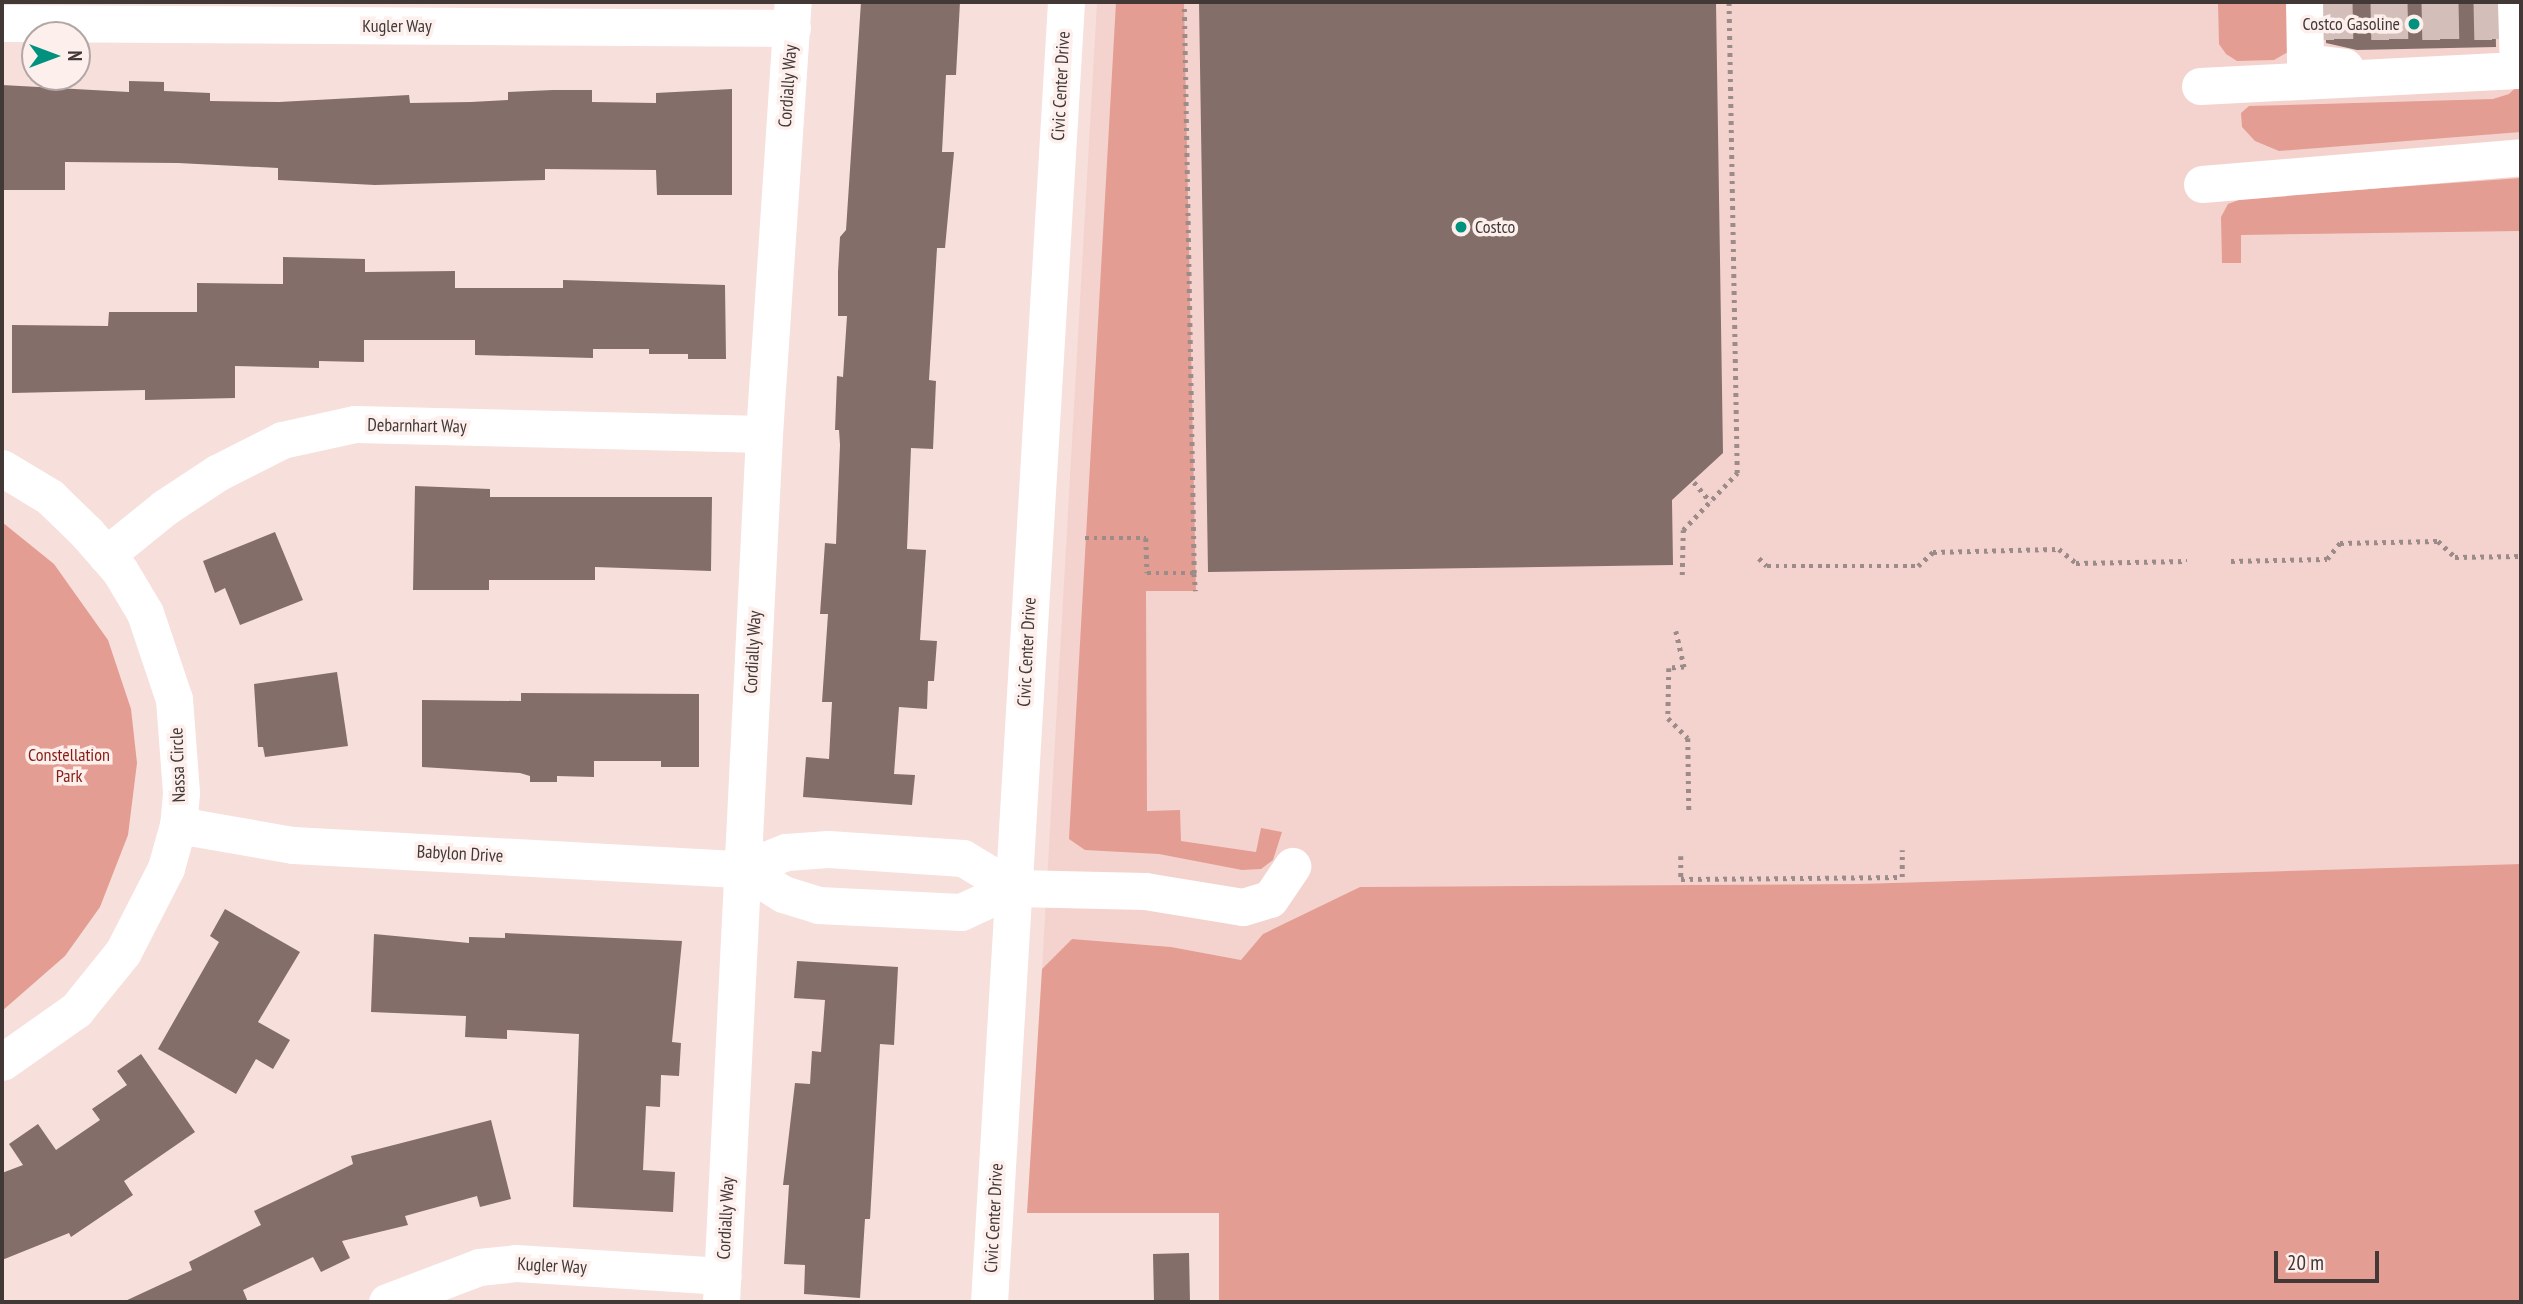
<!DOCTYPE html>
<style>
body{margin:0}
#map{position:relative;width:2523px;height:1304px;overflow:hidden;background:#f7dfdb;font-family:"PT Sans Narrow",sans-serif}
div>[style]{position:absolute}
[style*='--x']{left:calc(var(--x)*1px);top:calc(var(--y)*1px);width:calc(var(--w)*1px);rotate:calc(var(--a)*1deg)}
.built>*{inset:0;background:#f4d3ce}
.green>*{inset:0;background:#e49d92}
.building>*{inset:0;background:#836e6a}
.minor-tunnel>*{height:37px;margin-top:-18.5px;transform-origin:0;background:repeating-linear-gradient(90deg,#d3beba 0 37px,transparent 0 55px)}
.path>*{height:4.5px;margin-top:-2.25px;transform-origin:0;background:repeating-linear-gradient(90deg,#9c8c89 0 3.5px,transparent 0 8.5px)}
.minor>*{height:37px;margin:-18.5px;padding:0 18.5px;transform-origin:18.5px;border-radius:18.5px;background:#fff}
.dots>*{width:19px;height:19px;translate:-50% -50%;box-sizing:border-box;border:4px solid #fdefec;border-radius:50%}
span{translate:-50% -50%;white-space:nowrap;text-align:center;line-height:1.15;-webkit-text-stroke:7px #fdefec;paint-order:stroke}
.poi-label{font-size:18px;color:#423937}
.right{translate:-100% -50%;text-align:right}
.left{translate:0 -50%;text-align:left}
.street-label{font-size:18px;color:#423937}
.park-label{font-size:18px;color:#861d15}
.frame{position:absolute;inset:0;border:4px solid #423937;pointer-events:none}
.north{position:absolute;left:21px;top:21px;width:70px;height:70px;box-sizing:border-box;background:#fdefec;border:2px solid #b2a6a4;border-radius:50%;rotate:90deg;font-size:19px;font-weight:700;line-height:28px;text-align:center;color:#423937}
.north::after{content:'';display:block;margin:auto;width:24px;height:32px;background:#00927f;clip-path:polygon(50% 0,100% 100%,50% 72%,0 100%)}
.scale{position:absolute;left:2274px;top:1251px;width:105px;height:32px;box-sizing:border-box;border:4px solid #423937;border-top:0;padding-left:9px;font-size:21px;line-height:24px;white-space:nowrap;color:#423937;-webkit-text-stroke:5px #fdefec;paint-order:stroke}
</style>
<div id="map">
<div class="built">
<div style="clip-path:polygon(1097px 2px,2521px 2px,2521px 864px,1858px 884px,1360px 887px,1263px 934px,1241px 960px,1171px 947px,1072px 939px,1042px 969px)"></div>
</div>
<div class="green">
<div style="clip-path:polygon(1116px 2px,1184px 2px,1196px 591px,1146px 591px,1147px 811px,1180px 810px,1181px 841px,1256px 852px,1261px 828px,1282px 832px,1273px 860px,1261px 869px,1242px 870px,1159px 854px,1085px 850px,1069px 839px)"></div>
<div style="clip-path:polygon(2218px 2px,2293px 2px,2288px 52px,2274px 60px,2237px 61px,2226px 54px,2219px 44px)"></div>
<div style="clip-path:polygon(2521px 2px,2521px 132px,2279px 151px,2255px 141px,2242px 127px,2241px 113px,2249px 106px,2493px 99px,2509px 94px,2521px 82px)"></div>
<div style="clip-path:polygon(2521px 178px,2521px 231px,2241px 235px,2241px 263px,2222px 263px,2221px 217px,2228px 204px,2244px 198px)"></div>
<div style="clip-path:polygon(2px 522px,54px 564px,108px 640px,131px 709px,137px 763px,128px 835px,100px 907px,65px 956px,2px 1011px)"></div>
<div style="clip-path:polygon(2521px 864px,2521px 1302px,1219px 1302px,1219px 1213px,1027px 1213px,1042px 969px,1072px 939px,1171px 947px,1241px 960px,1263px 934px,1360px 887px,1858px 884px)"></div>
</div>
<div class="building">
<div style="clip-path:polygon(861px 2px,960px 2px,956px 75px,946px 75px,942px 152px,954px 152px,945px 248px,937px 248px,929px 380px,936px 381px,933px 449px,911px 448px,907px 549px,926px 550px,920px 640px,937px 641px,934px 681px,928px 681px,927px 709px,899px 707px,894px 774px,915px 775px,912px 805px,803px 797px,806px 757px,829px 759px,832px 702px,822px 702px,828px 614px,820px 614px,825px 543px,836px 544px,840px 445px,839px 430px,835px 430px,837px 376px,843px 377px,847px 316px,838px 316px,838px 272px,840px 237px,846px 230px)"></div>
<div style="clip-path:polygon(1199px 2px,1716px 2px,1723px 453px,1672px 500px,1673px 565px,1208px 572px)"></div>
<div style="clip-path:polygon(2325px 2px,2495px 2px,2496px 47px,2357px 50px,2326px 43px)"></div>
<div style="clip-path:polygon(129px 81px,164px 82px,164px 91px,210px 93px,210px 101px,279px 102px,409px 95px,410px 103px,471px 102px,508px 100px,508px 92px,553px 90px,592px 90px,592px 102px,656px 103px,656px 93px,732px 89px,732px 195px,657px 195px,656px 170px,545px 169px,545px 180px,375px 185px,278px 180px,278px 168px,178px 163px,65px 162px,65px 190px,2px 190px,2px 85px,129px 92px)"></div>
<div style="clip-path:polygon(283px 257px,365px 259px,365px 272px,455px 271px,455px 288px,563px 288px,563px 280px,725px 285px,726px 359px,688px 359px,688px 354px,649px 354px,649px 349px,593px 349px,593px 358px,475px 355px,475px 340px,364px 340px,364px 362px,319px 361px,319px 368px,235px 366px,235px 398px,145px 400px,145px 390px,12px 393px,12px 325px,108px 326px,109px 312px,197px 312px,197px 283px,283px 284px)"></div>
<div style="clip-path:polygon(415px 486px,490px 489px,490px 497px,712px 497px,711px 571px,595px 567px,595px 580px,489px 580px,489px 590px,413px 590px)"></div>
<div style="clip-path:polygon(275px 532px,303px 600px,240px 625px,225px 588px,215px 593px,203px 561px)"></div>
<div style="clip-path:polygon(337px 672px,348px 746px,265px 757px,263px 747px,258px 747px,254px 684px)"></div>
<div style="clip-path:polygon(521px 693px,699px 694px,699px 767px,661px 767px,661px 761px,594px 761px,594px 777px,557px 776px,557px 782px,530px 782px,530px 776px,520px 773px,422px 767px,422px 700px,521px 701px)"></div>
<div style="clip-path:polygon(225px 909px,300px 952px,258px 1022px,290px 1040px,273px 1069px,256px 1059px,236px 1094px,158px 1049px,219px 942px,210px 936px)"></div>
<div style="clip-path:polygon(505px 933px,682px 941px,672px 1042px,681px 1043px,679px 1076px,661px 1075px,660px 1107px,646px 1106px,643px 1170px,675px 1172px,673px 1212px,573px 1207px,579px 1034px,507px 1030px,507px 1039px,465px 1037px,466px 1016px,371px 1012px,374px 934px,469px 943px,469px 937px,505px 938px)"></div>
<div style="clip-path:polygon(797px 961px,898px 967px,894px 1045px,880px 1044px,870px 1219px,865px 1219px,860px 1298px,804px 1294px,805px 1265px,784px 1264px,789px 1185px,783px 1185px,795px 1083px,810px 1084px,812px 1051px,821px 1052px,825px 1000px,794px 998px)"></div>
<div style="clip-path:polygon(141px 1054px,195px 1132px,124px 1181px,133px 1195px,71px 1237px,69px 1233px,2px 1260px,2px 1173px,23px 1165px,9px 1144px,38px 1124px,56px 1150px,100px 1120px,92px 1109px,127px 1085px,117px 1071px)"></div>
<div style="clip-path:polygon(491px 1120px,511px 1199px,480px 1207px,477px 1196px,405px 1216px,408px 1225px,342px 1241px,350px 1258px,321px 1272px,313px 1257px,243px 1290px,248px 1302px,123px 1302px,192px 1270px,189px 1262px,261px 1225px,254px 1211px,353px 1164px,351px 1156px)"></div>
<div style="clip-path:polygon(1189px 1253px,1190px 1302px,1154px 1302px,1153px 1254px)"></div>
</div>
<div class="minor-tunnel">
<div style="--x:2334;--y:2;--w:48;--a:88.8"></div>
<div style="--x:2389;--y:2;--w:47;--a:88.8"></div>
<div style="--x:2440;--y:2;--w:46;--a:88.8"></div>
<div style="--x:2492;--y:2;--w:45;--a:88.7"></div>
</div>
<div class="path">
<div style="--x:1694;--y:482;--w:26;--a:50"></div>
<div style="--x:1085;--y:538;--w:61;--a:0"></div>
<div style="--x:1146;--y:538;--w:35;--a:88"></div>
<div style="--x:1147;--y:573;--w:47;--a:0"></div>
<div style="--x:1194;--y:573;--w:571;--a:-91"></div>
<div style="--x:1759;--y:558;--w:11;--a:45"></div>
<div style="--x:1767;--y:566;--w:151;--a:0"></div>
<div style="--x:1918;--y:566;--w:21;--a:-43"></div>
<div style="--x:1933;--y:552;--w:126;--a:-1.4"></div>
<div style="--x:2059;--y:549;--w:22;--a:39"></div>
<div style="--x:2076;--y:563;--w:111;--a:-1"></div>
<div style="--x:2231;--y:561;--w:96;--a:-1.2"></div>
<div style="--x:2327;--y:559;--w:21;--a:-51"></div>
<div style="--x:2340;--y:543;--w:98;--a:-1.2"></div>
<div style="--x:2438;--y:541;--w:23;--a:43"></div>
<div style="--x:2455;--y:557;--w:66;--a:-0.9"></div>
<div style="--x:1194;--y:573;--w:18;--a:84"></div>
<div style="--x:1682;--y:575;--w:45;--a:-88.7"></div>
<div style="--x:1683;--y:530;--w:79;--a:-46.5"></div>
<div style="--x:1737;--y:473;--w:471;--a:-91"></div>
<div style="--x:1676;--y:631;--w:37;--a:77"></div>
<div style="--x:1684;--y:667;--w:15;--a:176"></div>
<div style="--x:1669;--y:668;--w:50;--a:91.1"></div>
<div style="--x:1668;--y:718;--w:28;--a:45"></div>
<div style="--x:1688;--y:738;--w:73;--a:89.2"></div>
<div style="--x:1681;--y:856;--w:23;--a:90"></div>
<div style="--x:1681;--y:879;--w:221;--a:-0.5"></div>
<div style="--x:1902;--y:877;--w:27;--a:-90"></div>
</div>
<div class="minor">
<div style="--x:2304;--y:2;--w:60;--a:89"></div>
<div style="--x:2305;--y:62;--w:40;--a:7.1"></div>
<div style="--x:2;--y:23;--w:790;--a:0.36"></div>
<div style="--x:2200;--y:86;--w:318;--a:-2.9"></div>
<div style="--x:2518;--y:70;--w:68;--a:-91.7"></div>
<div style="--x:2202;--y:184;--w:320;--a:-4.8"></div>
<div style="--x:2;--y:468;--w:56;--a:31.1"></div>
<div style="--x:50;--y:497;--w:52;--a:44.2"></div>
<div style="--x:87;--y:533;--w:50;--a:49"></div>
<div style="--x:120;--y:571;--w:49;--a:59.2"></div>
<div style="--x:145;--y:613;--w:91;--a:71.4"></div>
<div style="--x:174;--y:699;--w:94;--a:85.7"></div>
<div style="--x:181;--y:793;--w:32;--a:95"></div>
<div style="--x:178;--y:825;--w:45;--a:105.6"></div>
<div style="--x:166;--y:868;--w:94;--a:117.1"></div>
<div style="--x:123;--y:952;--w:75;--a:129"></div>
<div style="--x:76;--y:1010;--w:90;--a:144.9"></div>
<div style="--x:106;--y:555;--w:75;--a:-39"></div>
<div style="--x:164;--y:508;--w:64;--a:-33.4"></div>
<div style="--x:217;--y:473;--w:73;--a:-26.9"></div>
<div style="--x:282;--y:440;--w:75;--a:-12.4"></div>
<div style="--x:355;--y:424;--w:409;--a:1.4"></div>
<div style="--x:178;--y:825;--w:117;--a:9.9"></div>
<div style="--x:293;--y:845;--w:451;--a:3.1"></div>
<div style="--x:743;--y:869;--w:46;--a:-21.6"></div>
<div style="--x:786;--y:852;--w:42;--a:-4.1"></div>
<div style="--x:828;--y:849;--w:135;--a:3.8"></div>
<div style="--x:963;--y:858;--w:58;--a:31"></div>
<div style="--x:743;--y:869;--w:47;--a:32"></div>
<div style="--x:783;--y:894;--w:37;--a:17"></div>
<div style="--x:818;--y:905;--w:143;--a:2.8"></div>
<div style="--x:961;--y:912;--w:57;--a:-24.8"></div>
<div style="--x:1013;--y:888;--w:132;--a:1.3"></div>
<div style="--x:1145;--y:891;--w:99;--a:9.3"></div>
<div style="--x:1243;--y:907;--w:28;--a:-17"></div>
<div style="--x:1270;--y:899;--w:40;--a:-56"></div>
<div style="--x:387;--y:1302;--w:98;--a:-20.8"></div>
<div style="--x:479;--y:1267;--w:37;--a:-6"></div>
<div style="--x:516;--y:1263;--w:207;--a:3.6"></div>
<div style="--x:721;--y:1302;--w:869;--a:-87.16"></div>
<div style="--x:764;--y:434;--w:433;--a:-86.2"></div>
<div style="--x:989;--y:1302;--w:1302;--a:-86.61"></div>
</div>
<div class="dots">
<div style="left:2414px;top:24px;background:#00927f"></div>
<div style="left:1461px;top:227px;background:#00927f"></div>
</div>
<div class="poi-label">
<span class="right" style="left:2400px;top:24px">Costco Gasoline</span>
<span class="left" style="left:1475px;top:227px">Costco</span>
</div>
<div class="street-label">
<span style="left:397px;top:26px">Kugler Way</span>
<span style="left:788px;top:86px;rotate:-86deg">Cordially Way</span>
<span style="left:1061px;top:86px;rotate:-87deg">Civic Center Drive</span>
<span style="left:417px;top:426px;rotate:1deg">Debarnhart Way</span>
<span style="left:753px;top:652px;rotate:-87deg">Cordially Way</span>
<span style="left:1027px;top:652px;rotate:-87deg">Civic Center Drive</span>
<span style="left:178px;top:765px;rotate:-92deg">Nassa Circle</span>
<span style="left:460px;top:854px;rotate:3deg">Babylon Drive</span>
<span style="left:726px;top:1218px;rotate:-87deg">Cordially Way</span>
<span style="left:994px;top:1218px;rotate:-87deg">Civic Center Drive</span>
<span style="left:552px;top:1266px;rotate:3deg">Kugler Way</span>
</div>
<div class="park-label">
<span style="left:69px;top:766px">Constellation<br>Park</span>
</div>
<div class="frame"></div>
<div class="north">N</div>
<div class="scale">20 m</div>
</div>
